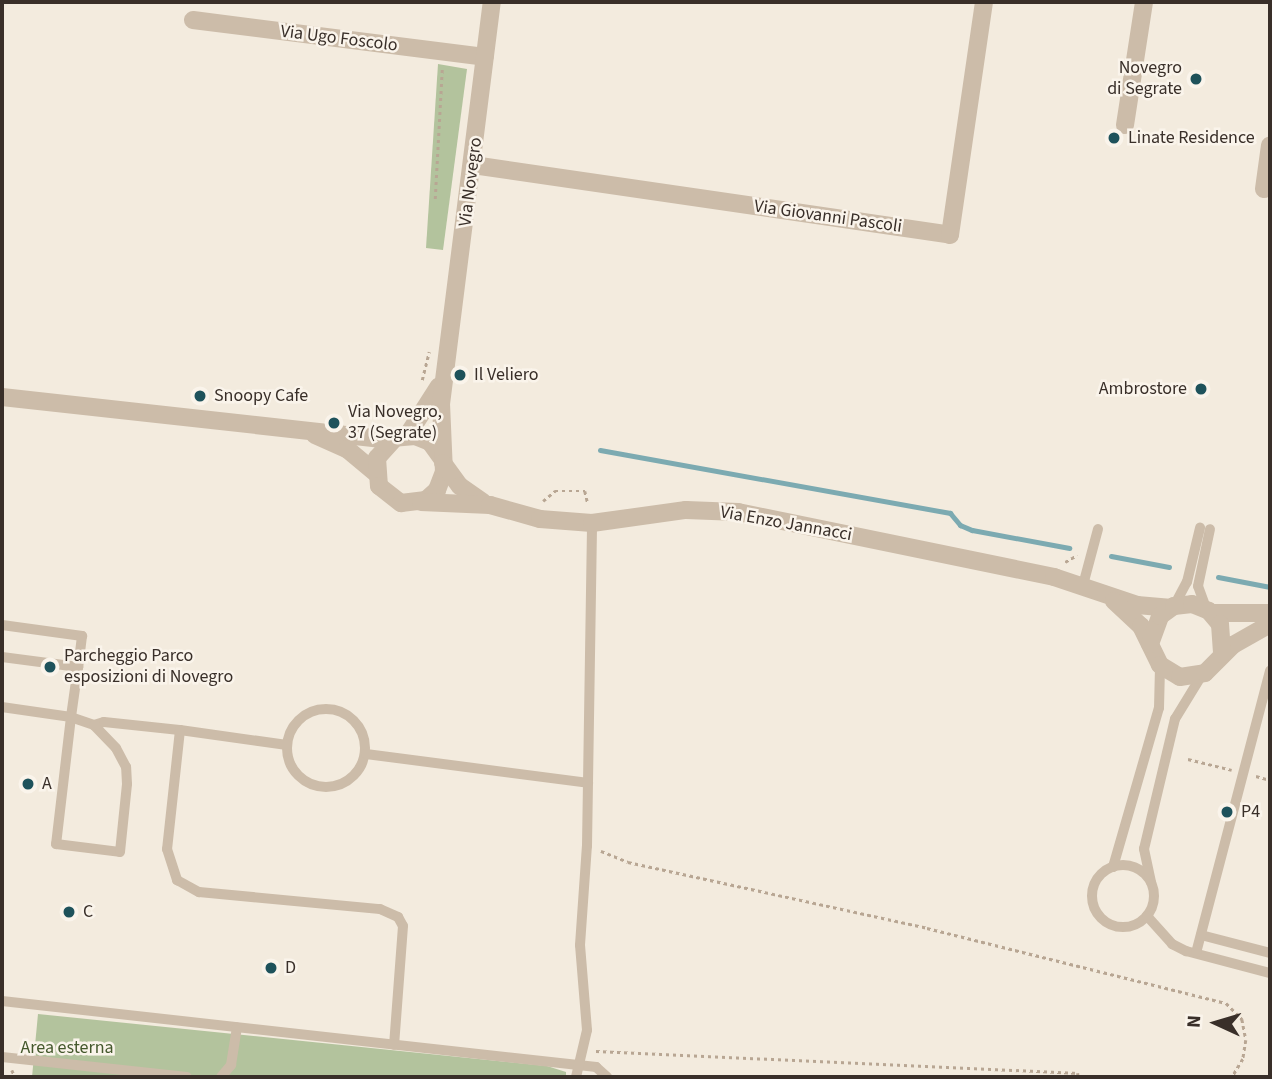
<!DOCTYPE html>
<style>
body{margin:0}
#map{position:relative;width:1272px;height:1079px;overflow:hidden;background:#f3ebde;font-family:"Source Sans 3",sans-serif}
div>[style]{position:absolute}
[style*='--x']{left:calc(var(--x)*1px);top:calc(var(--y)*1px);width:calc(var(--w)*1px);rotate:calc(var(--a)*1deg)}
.green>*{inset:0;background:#b3c39d}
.stream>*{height:5px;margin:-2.5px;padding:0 2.5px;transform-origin:2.5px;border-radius:2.5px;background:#7caab1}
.path>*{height:2.5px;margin-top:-1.25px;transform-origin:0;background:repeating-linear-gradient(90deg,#b8a693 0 3.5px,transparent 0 7px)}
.service>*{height:10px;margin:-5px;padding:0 5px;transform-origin:5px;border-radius:5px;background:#ccbca9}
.service>.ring{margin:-5px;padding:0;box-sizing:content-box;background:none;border:10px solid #ccbca9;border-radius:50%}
.minor>*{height:18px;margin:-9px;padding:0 9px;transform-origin:9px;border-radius:9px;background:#ccbca9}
.dots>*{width:19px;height:19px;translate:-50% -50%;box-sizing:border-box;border:4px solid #faf4eb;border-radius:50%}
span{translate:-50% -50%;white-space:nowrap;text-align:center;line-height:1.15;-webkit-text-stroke:5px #faf4eb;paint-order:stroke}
.street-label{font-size:18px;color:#392f29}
.poi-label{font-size:18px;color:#392f29}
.right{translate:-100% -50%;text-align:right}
.left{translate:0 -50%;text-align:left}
.park-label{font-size:18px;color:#44582c}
.frame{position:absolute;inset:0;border:4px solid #392f29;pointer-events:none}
.north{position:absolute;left:1181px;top:988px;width:70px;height:70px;-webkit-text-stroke:5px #faf4eb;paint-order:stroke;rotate:274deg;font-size:19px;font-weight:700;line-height:28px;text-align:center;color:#392f29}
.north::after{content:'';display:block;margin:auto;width:24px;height:32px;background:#392f29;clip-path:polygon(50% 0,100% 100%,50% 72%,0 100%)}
</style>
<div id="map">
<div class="green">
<div style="clip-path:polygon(438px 64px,467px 69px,443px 250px,426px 248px)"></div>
<div style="clip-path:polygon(38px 1014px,547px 1066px,566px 1072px,566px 1077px,32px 1077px)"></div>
</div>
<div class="stream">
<div style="--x:600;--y:450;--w:356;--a:10.2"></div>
<div style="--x:950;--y:513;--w:16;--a:50"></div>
<div style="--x:960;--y:525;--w:13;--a:23"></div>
<div style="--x:972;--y:530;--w:99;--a:10.5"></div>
<div style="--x:1111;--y:556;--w:59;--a:10.7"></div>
<div style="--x:1218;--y:577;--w:53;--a:10.9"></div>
</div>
<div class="path">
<div style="--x:435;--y:199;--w:130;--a:-86.9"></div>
<div style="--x:422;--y:380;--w:29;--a:-76"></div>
<div style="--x:543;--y:501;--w:16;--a:-40"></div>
<div style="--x:555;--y:491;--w:30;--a:0"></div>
<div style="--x:585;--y:491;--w:13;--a:77"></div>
<div style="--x:1065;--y:562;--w:14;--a:-30"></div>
<div style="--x:1188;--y:759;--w:45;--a:14"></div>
<div style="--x:1256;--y:776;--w:15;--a:16"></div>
<div style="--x:601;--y:851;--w:29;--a:22"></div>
<div style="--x:628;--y:862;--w:306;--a:12.4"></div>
<div style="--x:927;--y:928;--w:308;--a:14.1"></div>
<div style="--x:1226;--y:1003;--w:23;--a:45"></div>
<div style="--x:1242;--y:1019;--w:21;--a:79"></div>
<div style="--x:1246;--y:1040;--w:19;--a:99"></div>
<div style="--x:1243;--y:1059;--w:21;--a:121"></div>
<div style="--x:596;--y:1051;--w:483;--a:2.6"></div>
<div style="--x:1078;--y:1073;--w:4;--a:90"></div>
<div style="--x:12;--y:1070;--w:8;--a:67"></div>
</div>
<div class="service">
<div style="--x:1083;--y:585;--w:58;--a:-75"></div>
<div style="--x:1174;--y:606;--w:27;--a:-62"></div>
<div style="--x:1187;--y:582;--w:56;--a:-76.5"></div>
<div style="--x:1206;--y:608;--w:23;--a:-110"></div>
<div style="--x:1198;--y:586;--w:58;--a:-78.1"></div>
<div style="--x:2;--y:625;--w:81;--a:7.8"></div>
<div style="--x:82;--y:636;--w:31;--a:97"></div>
<div style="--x:2;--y:657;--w:77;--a:7.5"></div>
<div style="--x:78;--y:667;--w:50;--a:98"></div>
<div style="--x:71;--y:717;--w:128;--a:96.7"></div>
<div style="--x:56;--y:844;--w:64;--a:7.1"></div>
<div style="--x:120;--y:852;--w:68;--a:-84.1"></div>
<div style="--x:127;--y:784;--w:17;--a:-93"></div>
<div style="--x:126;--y:767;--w:21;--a:-118"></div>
<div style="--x:116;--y:748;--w:32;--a:-134"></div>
<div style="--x:94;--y:725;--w:24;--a:-161"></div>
<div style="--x:71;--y:717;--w:70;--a:-171.8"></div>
<div class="ring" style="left:287px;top:709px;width:68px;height:68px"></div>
<div style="--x:94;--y:725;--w:10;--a:-17"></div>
<div style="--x:104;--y:722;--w:76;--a:6"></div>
<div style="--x:180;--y:730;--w:108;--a:8"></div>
<div style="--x:180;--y:730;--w:120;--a:96.2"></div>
<div style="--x:167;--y:849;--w:33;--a:72"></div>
<div style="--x:177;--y:880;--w:25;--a:29"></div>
<div style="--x:199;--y:892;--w:182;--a:5.4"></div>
<div style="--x:380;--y:909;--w:20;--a:24"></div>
<div style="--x:398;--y:917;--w:10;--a:61"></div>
<div style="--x:403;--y:926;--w:119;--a:94.3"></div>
<div style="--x:366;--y:754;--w:224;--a:7.4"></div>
<div class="ring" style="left:1092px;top:865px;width:52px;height:52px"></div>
<div style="--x:1113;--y:867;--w:166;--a:-73.9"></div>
<div style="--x:1159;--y:708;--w:42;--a:-88.6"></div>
<div style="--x:1151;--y:882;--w:34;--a:-102"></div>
<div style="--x:1144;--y:849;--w:134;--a:-76.6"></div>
<div style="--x:1175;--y:719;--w:52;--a:-58.5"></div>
<div style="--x:1147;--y:916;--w:38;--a:48"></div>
<div style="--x:1172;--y:944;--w:16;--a:27"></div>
<div style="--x:1186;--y:951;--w:87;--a:14.7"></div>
<div style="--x:1201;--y:935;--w:71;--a:14.6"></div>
<div style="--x:1196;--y:953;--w:292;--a:-75.3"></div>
<div style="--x:2;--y:1001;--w:598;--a:6.34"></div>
<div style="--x:596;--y:1067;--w:15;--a:42"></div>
<div style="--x:2;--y:1057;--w:186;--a:6.2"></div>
<div style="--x:221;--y:1077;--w:16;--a:-50"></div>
<div style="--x:231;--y:1065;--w:38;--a:-81"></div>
<div style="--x:576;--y:1077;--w:48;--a:-76.8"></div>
<div style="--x:587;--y:1030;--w:85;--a:-94.7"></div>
<div style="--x:580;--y:945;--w:99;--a:-86"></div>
<div style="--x:587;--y:846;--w:323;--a:-89.1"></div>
</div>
<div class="minor">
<div style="--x:193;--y:20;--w:294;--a:7.2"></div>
<div style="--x:1125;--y:125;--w:124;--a:-81.2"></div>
<div style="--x:473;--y:165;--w:482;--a:8.3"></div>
<div style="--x:950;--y:235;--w:235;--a:-81.7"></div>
<div style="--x:1264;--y:189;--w:44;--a:-82.2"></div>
<div style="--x:2;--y:397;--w:380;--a:6.3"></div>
<div style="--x:380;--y:439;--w:35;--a:-5"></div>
<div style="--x:415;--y:436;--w:16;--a:22"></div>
<div style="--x:430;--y:442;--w:19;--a:54"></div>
<div style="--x:315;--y:435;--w:35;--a:24"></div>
<div style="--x:347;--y:449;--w:38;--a:40"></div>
<div style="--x:407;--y:436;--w:59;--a:-57.4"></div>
<div style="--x:395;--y:438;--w:27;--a:132"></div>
<div style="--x:377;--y:458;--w:28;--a:86"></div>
<div style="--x:379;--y:486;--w:28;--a:38"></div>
<div style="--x:401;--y:503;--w:25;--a:-7"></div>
<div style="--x:426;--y:500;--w:15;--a:-42"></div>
<div style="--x:437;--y:490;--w:19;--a:-69"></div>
<div style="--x:444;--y:472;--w:68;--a:-92.5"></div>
<div style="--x:441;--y:404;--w:405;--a:-82.8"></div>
<div style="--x:443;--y:463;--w:29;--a:54"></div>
<div style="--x:460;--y:486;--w:28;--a:35"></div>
<div style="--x:421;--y:502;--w:69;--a:2.5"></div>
<div style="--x:490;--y:505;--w:52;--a:15.6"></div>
<div style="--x:540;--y:519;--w:52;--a:4.4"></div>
<div style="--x:592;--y:523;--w:95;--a:-7.9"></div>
<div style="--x:686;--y:510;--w:52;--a:2.2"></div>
<div style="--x:738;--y:512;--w:323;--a:11.6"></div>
<div style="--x:1054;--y:577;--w:88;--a:18.6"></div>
<div style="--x:1137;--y:605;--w:32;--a:5"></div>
<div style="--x:1114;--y:601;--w:37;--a:43"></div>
<div style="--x:1141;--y:626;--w:43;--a:64"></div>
<div style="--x:1160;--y:665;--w:23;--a:31"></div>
<div style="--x:1180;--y:677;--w:25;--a:-9"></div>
<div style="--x:1205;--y:673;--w:40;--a:-45"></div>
<div style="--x:1233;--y:645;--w:43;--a:-29.6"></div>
<div style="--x:1212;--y:613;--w:58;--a:0"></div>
<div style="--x:1150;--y:644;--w:30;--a:-70"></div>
<div style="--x:1160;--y:616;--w:17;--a:-36"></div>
<div style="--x:1174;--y:606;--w:18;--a:-6"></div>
<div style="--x:1192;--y:604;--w:18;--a:22"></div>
<div style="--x:1209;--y:611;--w:17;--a:50"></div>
<div style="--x:1220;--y:624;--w:30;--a:86"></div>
</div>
<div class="dots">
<div style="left:1196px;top:79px;background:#1e525b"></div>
<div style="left:1114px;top:138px;background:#1e525b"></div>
<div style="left:460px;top:375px;background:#1e525b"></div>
<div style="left:1201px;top:389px;background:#1e525b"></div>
<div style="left:200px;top:396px;background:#1e525b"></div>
<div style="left:334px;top:423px;background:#1e525b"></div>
<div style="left:50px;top:667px;background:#1e525b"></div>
<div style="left:28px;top:784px;background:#1e525b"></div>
<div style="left:1227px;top:812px;background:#1e525b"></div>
<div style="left:69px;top:912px;background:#1e525b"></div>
<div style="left:271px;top:968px;background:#1e525b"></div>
</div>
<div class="street-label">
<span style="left:339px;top:39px;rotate:7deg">Via Ugo Foscolo</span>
<span style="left:471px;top:182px;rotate:-83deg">Via Novegro</span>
<span style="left:828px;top:217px;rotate:8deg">Via Giovanni Pascoli</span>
<span style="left:786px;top:524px;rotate:10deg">Via Enzo Jannacci</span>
</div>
<div class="poi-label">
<span class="right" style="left:1182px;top:79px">Novegro<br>di Segrate</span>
<span class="left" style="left:1128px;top:138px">Linate Residence</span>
<span class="left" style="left:474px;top:375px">Il Veliero</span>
<span class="right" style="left:1187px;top:389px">Ambrostore</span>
<span class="left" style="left:214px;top:396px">Snoopy Cafe</span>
<span class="left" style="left:348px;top:423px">Via Novegro,<br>37 (Segrate)</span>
<span class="left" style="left:64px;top:667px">Parcheggio Parco<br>esposizioni di Novegro</span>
<span class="left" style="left:42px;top:784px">A</span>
<span class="left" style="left:1241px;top:812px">P4</span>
<span class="left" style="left:83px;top:912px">C</span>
<span class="left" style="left:285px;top:968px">D</span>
</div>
<div class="park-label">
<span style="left:67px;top:1048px">Area esterna</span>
</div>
<div class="frame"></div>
<div class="north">N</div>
</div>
